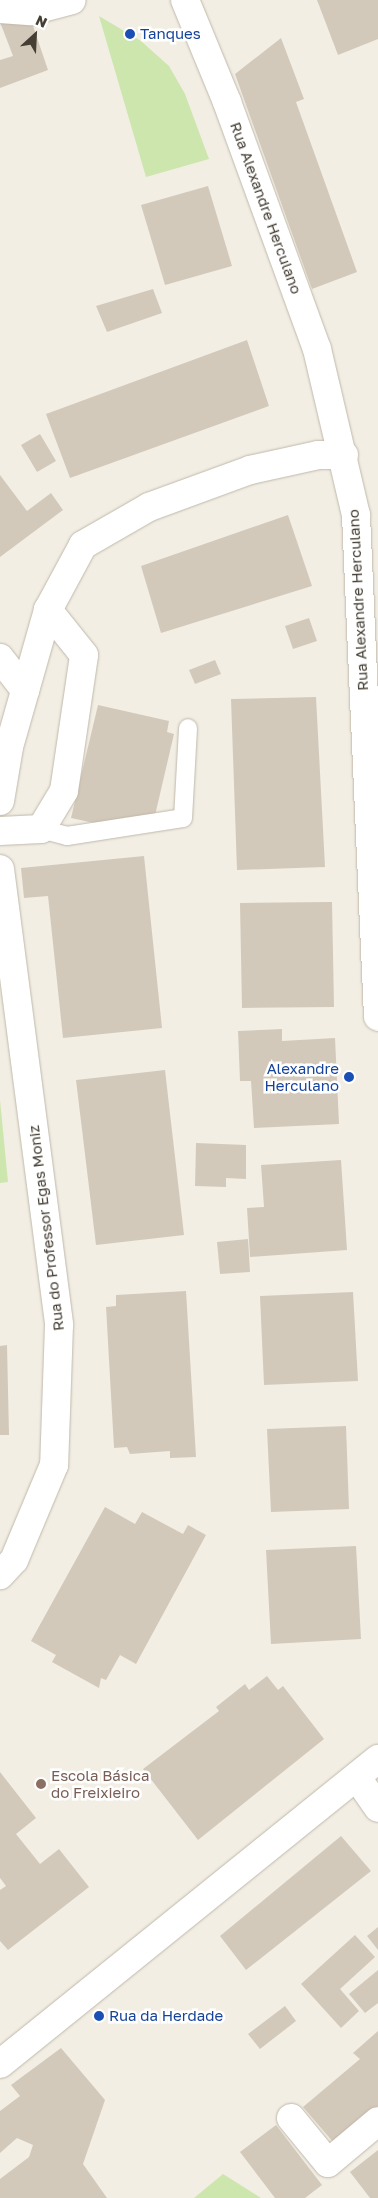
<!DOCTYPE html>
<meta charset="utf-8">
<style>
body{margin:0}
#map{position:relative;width:378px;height:2198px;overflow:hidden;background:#f2eee4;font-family:"Golos Text",sans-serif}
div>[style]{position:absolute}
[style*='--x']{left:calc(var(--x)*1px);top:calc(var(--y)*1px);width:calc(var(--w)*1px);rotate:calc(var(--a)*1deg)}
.green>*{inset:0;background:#cde6ae}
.building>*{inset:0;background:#d3c9ba}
.roads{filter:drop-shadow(0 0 1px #c0b8aa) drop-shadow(0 0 1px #c0b8aa)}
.service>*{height:18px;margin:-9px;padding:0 9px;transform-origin:9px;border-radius:9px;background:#fff}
.minor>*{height:28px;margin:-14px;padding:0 14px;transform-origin:14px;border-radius:14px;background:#fff}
.dots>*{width:14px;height:14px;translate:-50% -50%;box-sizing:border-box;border:2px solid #fff;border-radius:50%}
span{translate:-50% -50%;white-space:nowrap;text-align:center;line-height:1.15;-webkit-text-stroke:5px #fff;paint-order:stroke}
.transit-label{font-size:15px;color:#164399}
.left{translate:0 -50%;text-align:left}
.right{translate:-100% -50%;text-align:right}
.street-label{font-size:15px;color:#443e34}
.education-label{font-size:15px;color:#785e54}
.north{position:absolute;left:10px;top:10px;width:50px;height:50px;-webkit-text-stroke:4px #fff;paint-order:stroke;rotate:25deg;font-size:14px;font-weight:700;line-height:20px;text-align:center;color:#443e34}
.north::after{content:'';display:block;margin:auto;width:18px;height:22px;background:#443e34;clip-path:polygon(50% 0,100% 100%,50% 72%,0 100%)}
</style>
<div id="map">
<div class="green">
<div style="clip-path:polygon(99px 16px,141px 41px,169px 66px,185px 94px,209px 159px,146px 177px)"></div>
<div style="clip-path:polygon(0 1100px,8px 1182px,0 1183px)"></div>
<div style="clip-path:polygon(223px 2174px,261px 2198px,194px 2198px)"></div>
</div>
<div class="building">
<div style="clip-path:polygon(317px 0,378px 0,378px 39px,338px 55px)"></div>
<div style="clip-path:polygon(28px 11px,48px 70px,0 88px,0 60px,13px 56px,0 22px)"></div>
<div style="clip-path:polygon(281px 38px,304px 99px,296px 102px,357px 272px,312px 289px,235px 74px)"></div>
<div style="clip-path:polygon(208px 186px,232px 266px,165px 285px,141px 205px)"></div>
<div style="clip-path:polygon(153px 289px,162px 313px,107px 332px,96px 306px)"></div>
<div style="clip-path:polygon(247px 340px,269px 406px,70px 478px,46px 414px)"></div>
<div style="clip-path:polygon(40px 434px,56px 461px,37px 472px,21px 445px)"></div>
<div style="clip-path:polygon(0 475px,27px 511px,51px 493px,63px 510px,0 557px)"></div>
<div style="clip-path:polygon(288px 515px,312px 586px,161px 633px,141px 566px)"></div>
<div style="clip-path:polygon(309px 618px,317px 641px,293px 649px,285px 626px)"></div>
<div style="clip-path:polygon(215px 660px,221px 674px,195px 684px,189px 670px)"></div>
<div style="clip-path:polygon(316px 697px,325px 867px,237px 870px,231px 699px)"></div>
<div style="clip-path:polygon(98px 705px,169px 721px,167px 732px,174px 734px,153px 824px,125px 817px,122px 829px,71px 818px)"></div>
<div style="clip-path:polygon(144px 856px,162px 1028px,63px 1038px,48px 896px,24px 898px,21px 868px)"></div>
<div style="clip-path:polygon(332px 902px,334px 1007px,242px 1008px,240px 903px)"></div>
<div style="clip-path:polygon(282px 1029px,282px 1041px,335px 1038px,339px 1124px,254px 1128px,251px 1081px,240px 1081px,238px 1031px)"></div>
<div style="clip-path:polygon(165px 1070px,184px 1235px,96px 1245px,76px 1080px)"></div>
<div style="clip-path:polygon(196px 1143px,246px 1145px,246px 1179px,226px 1178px,226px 1187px,195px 1186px)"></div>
<div style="clip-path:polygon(341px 1160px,347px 1250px,250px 1257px,247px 1208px,264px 1207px,261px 1165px)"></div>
<div style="clip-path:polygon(248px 1239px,250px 1272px,220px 1274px,217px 1242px)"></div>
<div style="clip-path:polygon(186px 1291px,196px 1457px,170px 1458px,170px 1451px,130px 1454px,127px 1447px,114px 1448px,106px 1307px,116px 1306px,116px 1295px)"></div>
<div style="clip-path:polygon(353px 1292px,358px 1381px,264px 1385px,260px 1296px)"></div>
<div style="clip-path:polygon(7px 1345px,9px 1435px,0 1435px,0 1346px)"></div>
<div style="clip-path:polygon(346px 1426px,349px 1509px,271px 1512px,267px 1429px)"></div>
<div style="clip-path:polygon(105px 1507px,135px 1524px,142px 1512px,183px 1534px,188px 1525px,206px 1535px,136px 1664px,120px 1655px,106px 1680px,101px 1678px,99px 1688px,52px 1662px,56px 1655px,31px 1641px)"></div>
<div style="clip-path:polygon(356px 1546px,361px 1639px,271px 1644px,266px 1550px)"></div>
<div style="clip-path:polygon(267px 1676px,278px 1690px,283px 1686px,324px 1739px,198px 1840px,143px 1769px,219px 1711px,216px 1707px,245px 1684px,249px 1690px)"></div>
<div style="clip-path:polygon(0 1772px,36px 1818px,16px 1834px,40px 1864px,59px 1849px,89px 1887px,8px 1950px,0 1941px,0 1890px,6px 1886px,0 1878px)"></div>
<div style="clip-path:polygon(341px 1836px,371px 1871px,246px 1970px,220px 1936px)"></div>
<div style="clip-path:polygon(378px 1927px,378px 1950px,367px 1936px)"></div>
<div style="clip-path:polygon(355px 1935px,375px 1957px,340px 1989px,359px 2011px,341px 2028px,301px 1984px)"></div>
<div style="clip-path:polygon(378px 1970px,378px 2003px,365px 2013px,349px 1994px)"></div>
<div style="clip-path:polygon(285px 2006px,296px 2021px,260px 2049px,248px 2034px)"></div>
<div style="clip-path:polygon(378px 2031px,378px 2106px,334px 2143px,303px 2107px,360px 2059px,353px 2053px)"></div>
<div style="clip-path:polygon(61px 2048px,105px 2100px,83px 2164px,107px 2198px,0 2198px,0 2179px,29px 2157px,33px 2145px,17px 2138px,0 2153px,0 2111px,20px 2096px,11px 2085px)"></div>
<div style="clip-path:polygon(276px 2125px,322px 2185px,305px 2198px,275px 2198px,240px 2152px)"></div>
<div style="clip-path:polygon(378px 2150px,378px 2198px,370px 2198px,350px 2172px)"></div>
</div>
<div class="roads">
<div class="service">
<div style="--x:41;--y:829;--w:27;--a:15"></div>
<div style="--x:67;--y:836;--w:117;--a:-8.8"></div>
<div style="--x:183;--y:818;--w:90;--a:-86.8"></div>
</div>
<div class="minor">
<div style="--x:185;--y:0;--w:110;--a:67.6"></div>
<div style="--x:227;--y:102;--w:263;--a:70"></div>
<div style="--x:317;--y:349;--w:171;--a:76.8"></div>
<div style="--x:356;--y:515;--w:502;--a:87.49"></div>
<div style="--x:0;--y:9;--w:31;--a:4"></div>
<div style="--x:31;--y:11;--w:42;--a:-15"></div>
<div style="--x:0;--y:658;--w:41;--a:52"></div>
<div style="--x:0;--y:801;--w:55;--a:-80.5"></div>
<div style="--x:9;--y:747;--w:142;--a:-74.1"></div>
<div style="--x:48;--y:610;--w:74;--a:-61.7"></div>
<div style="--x:83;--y:545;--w:76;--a:-29.9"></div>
<div style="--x:149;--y:507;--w:108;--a:-20.1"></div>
<div style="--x:250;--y:470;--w:70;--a:-12.4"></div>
<div style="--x:318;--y:455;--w:26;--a:0"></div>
<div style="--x:0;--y:831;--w:41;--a:-2.8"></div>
<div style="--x:41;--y:829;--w:44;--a:-58.8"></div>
<div style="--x:64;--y:791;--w:137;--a:-81.6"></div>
<div style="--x:84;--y:655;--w:58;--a:-128.7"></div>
<div style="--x:0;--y:869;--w:460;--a:82.6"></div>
<div style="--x:59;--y:1325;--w:140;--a:92"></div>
<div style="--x:54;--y:1465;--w:103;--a:112.8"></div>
<div style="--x:14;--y:1560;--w:21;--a:133"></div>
<div style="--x:358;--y:1779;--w:35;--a:55"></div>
<div style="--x:0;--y:2064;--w:486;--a:-38.9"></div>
<div style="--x:291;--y:2118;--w:58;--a:50.6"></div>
<div style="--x:328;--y:2163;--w:65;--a:-40"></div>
</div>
</div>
<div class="dots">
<div style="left:130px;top:34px;background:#1a4fb4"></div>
<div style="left:349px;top:1077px;background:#1a4fb4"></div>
<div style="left:41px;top:1784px;background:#8d6e63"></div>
<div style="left:99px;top:2016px;background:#1a4fb4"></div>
</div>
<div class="transit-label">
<span class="left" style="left:140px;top:34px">Tanques</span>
<span class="right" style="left:339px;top:1077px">Alexandre<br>Herculano</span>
<span class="left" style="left:109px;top:2016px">Rua da Herdade</span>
</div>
<div class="street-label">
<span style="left:266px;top:208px;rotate:70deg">Rua Alexandre Herculano</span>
<span style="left:358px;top:600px;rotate:-93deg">Rua Alexandre Herculano</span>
<span style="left:46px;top:1228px;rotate:-97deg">Rua do Professor Egas Moniz</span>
</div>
<div class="education-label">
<span class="left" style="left:51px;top:1784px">Escola Básica<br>do Freixieiro</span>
</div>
<div class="north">N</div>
</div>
